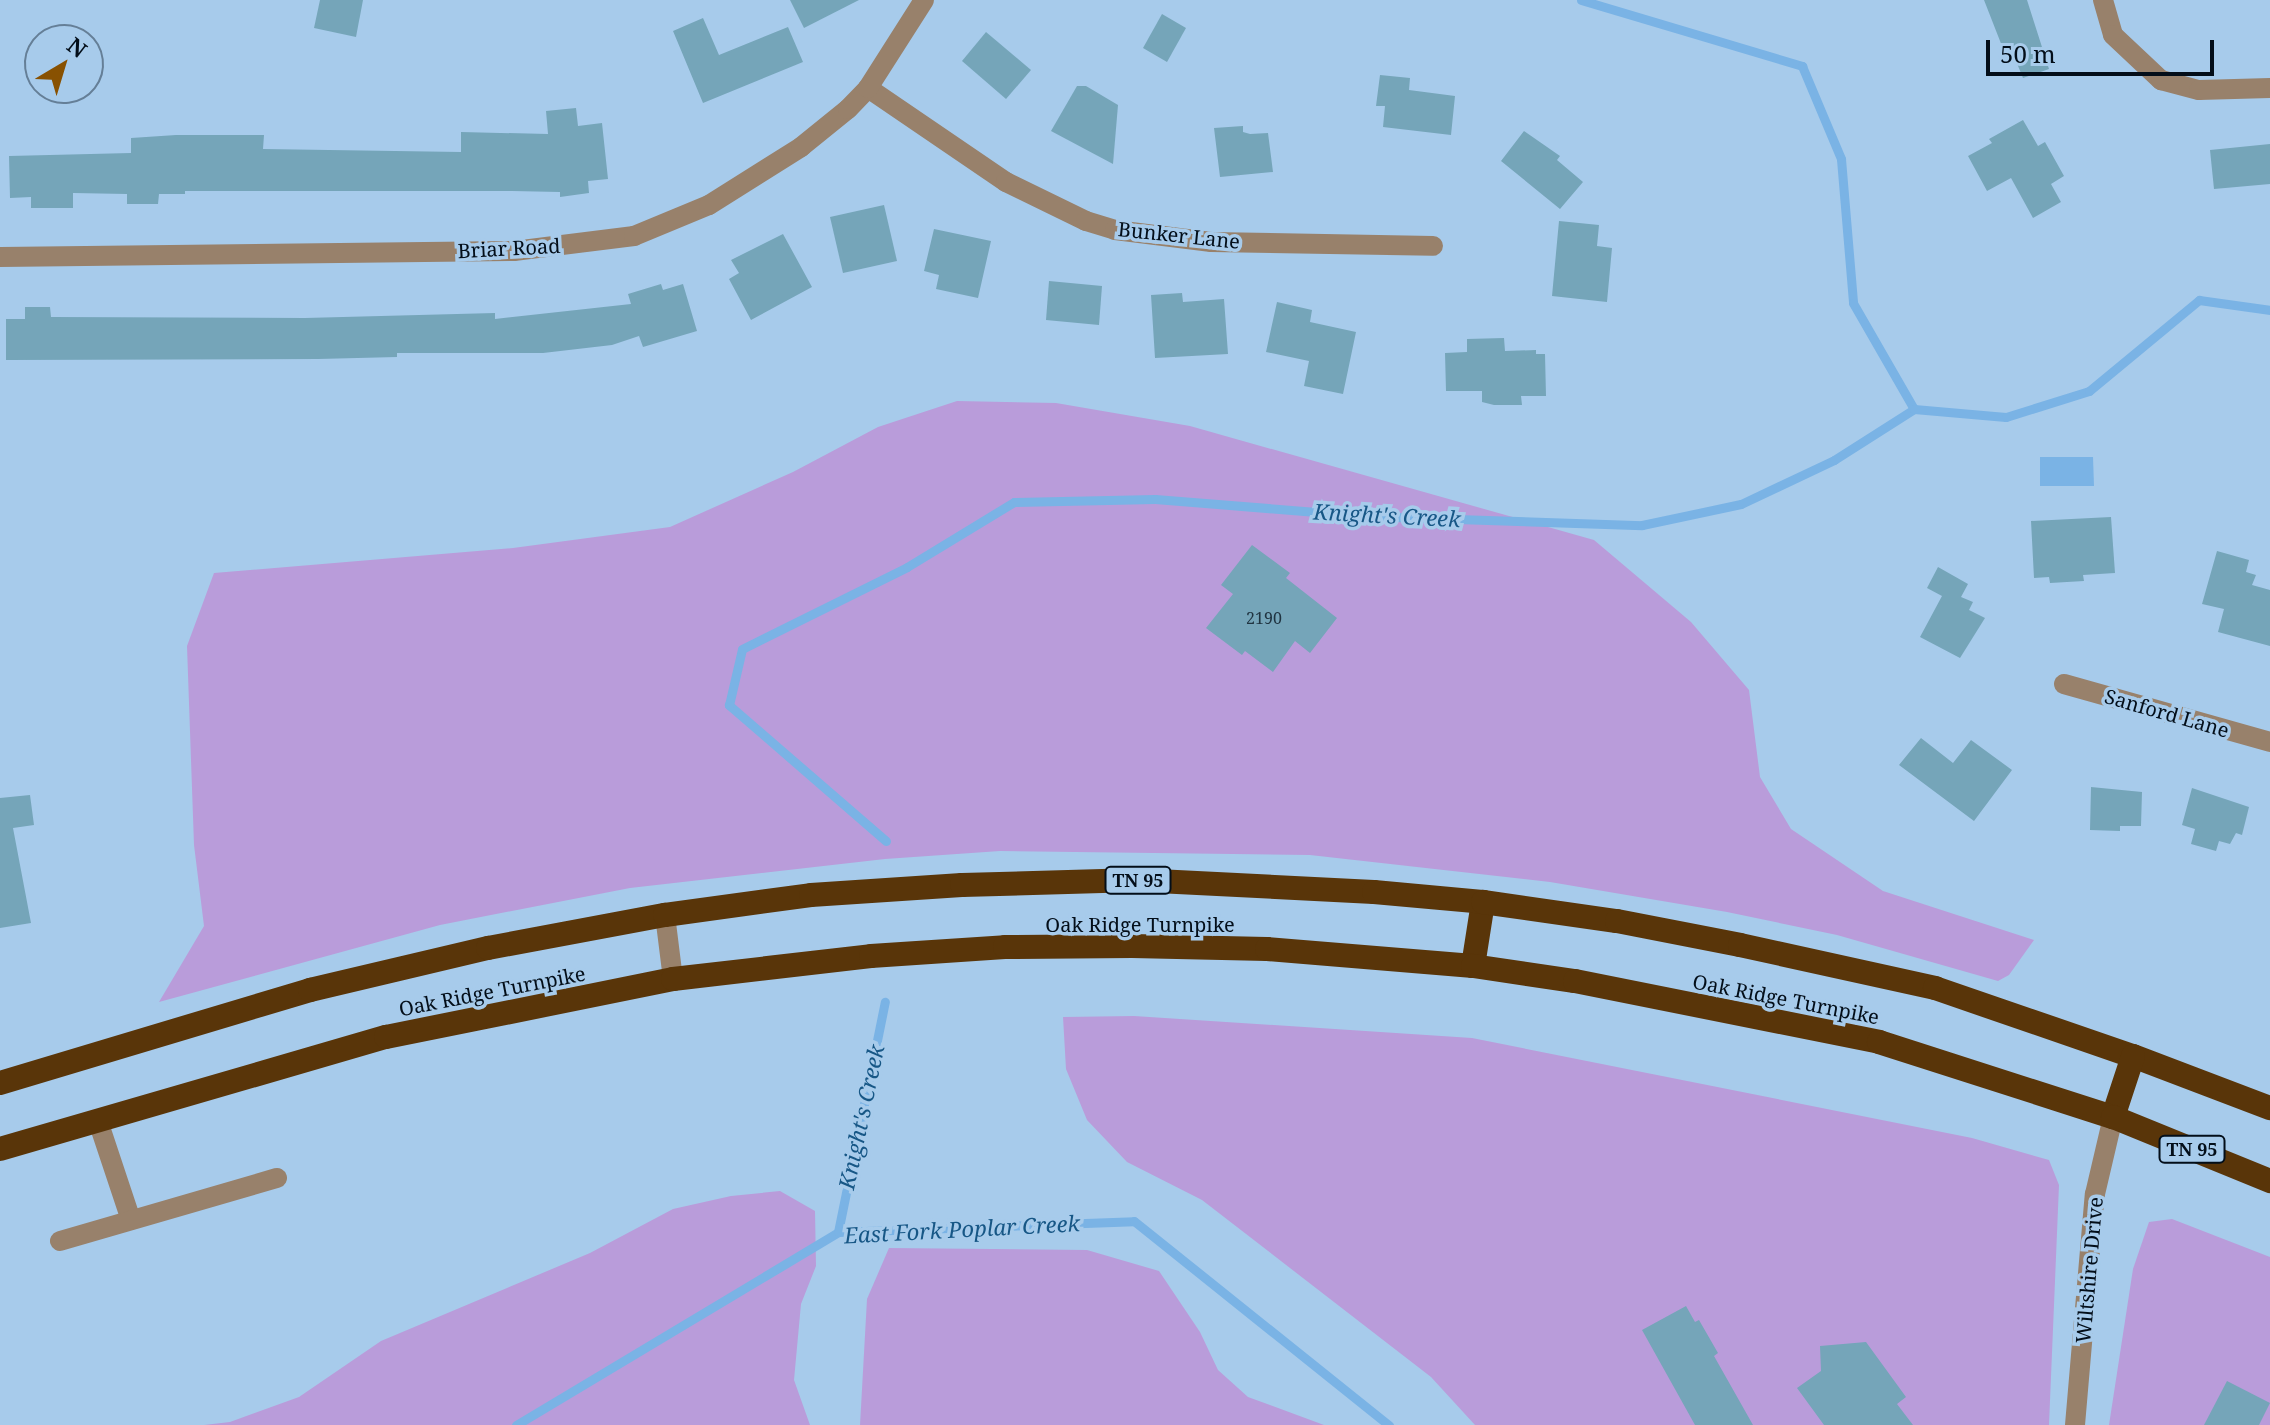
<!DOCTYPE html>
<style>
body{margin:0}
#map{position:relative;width:2270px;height:1425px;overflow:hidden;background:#a7cbeb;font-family:"Noto Serif",serif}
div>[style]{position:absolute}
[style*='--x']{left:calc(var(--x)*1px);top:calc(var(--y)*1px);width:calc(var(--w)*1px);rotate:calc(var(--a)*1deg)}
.green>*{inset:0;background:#b99cda}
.water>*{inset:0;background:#7ab3e5}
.stream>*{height:9px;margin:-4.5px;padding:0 4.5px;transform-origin:4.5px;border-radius:4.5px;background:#7ab3e5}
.building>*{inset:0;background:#75a5b9}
.minor>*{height:20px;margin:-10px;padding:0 10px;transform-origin:10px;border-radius:10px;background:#98816b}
.highway>*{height:24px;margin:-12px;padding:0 12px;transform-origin:12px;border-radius:12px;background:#593509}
span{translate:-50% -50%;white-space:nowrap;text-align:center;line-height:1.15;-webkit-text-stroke:7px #a7cbeb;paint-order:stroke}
.number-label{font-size:16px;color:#203441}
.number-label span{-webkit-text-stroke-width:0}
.shield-label span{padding:2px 6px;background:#a7cbeb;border:2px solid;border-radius:6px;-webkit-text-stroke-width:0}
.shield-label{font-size:18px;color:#030e19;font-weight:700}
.street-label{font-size:20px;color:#030e19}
.water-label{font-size:22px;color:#175786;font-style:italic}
.north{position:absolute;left:24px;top:24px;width:80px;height:80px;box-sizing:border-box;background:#a7cbeb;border:2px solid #657f97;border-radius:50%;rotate:38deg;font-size:22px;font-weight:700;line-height:32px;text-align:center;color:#030e19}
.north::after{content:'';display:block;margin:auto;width:28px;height:36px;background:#885101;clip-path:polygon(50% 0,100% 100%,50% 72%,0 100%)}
.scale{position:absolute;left:1986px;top:40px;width:228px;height:36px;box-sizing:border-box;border:4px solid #030e19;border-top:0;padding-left:10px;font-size:24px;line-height:28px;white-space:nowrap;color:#030e19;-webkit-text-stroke:6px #a7cbeb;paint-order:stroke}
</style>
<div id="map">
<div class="green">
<div style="clip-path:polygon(957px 401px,1056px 403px,1190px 426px,1594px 540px,1691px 622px,1749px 690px,1760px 777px,1791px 829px,1883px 891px,2034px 940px,2009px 975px,1998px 981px,1837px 935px,1727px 912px,1550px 882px,1310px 855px,1000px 851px,885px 859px,630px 888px,440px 925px,159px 1002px,204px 926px,194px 845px,187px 646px,214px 573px,513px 548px,670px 527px,793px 472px,878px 427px)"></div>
<div style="clip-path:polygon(1134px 1016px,1472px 1038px,1972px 1138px,2049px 1160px,2059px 1185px,2049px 1425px,1475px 1425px,1431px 1377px,1202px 1200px,1127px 1162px,1087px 1120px,1066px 1069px,1063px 1017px)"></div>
<div style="clip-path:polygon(780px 1191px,815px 1211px,816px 1266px,801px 1304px,794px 1380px,810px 1425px,204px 1425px,230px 1422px,299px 1397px,381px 1341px,590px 1253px,673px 1209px,731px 1196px)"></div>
<div style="clip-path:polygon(2172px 1219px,2270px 1257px,2270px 1425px,2109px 1425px,2133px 1269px,2149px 1222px)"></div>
<div style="clip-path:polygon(889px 1248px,1087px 1250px,1159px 1271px,1200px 1332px,1218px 1370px,1248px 1397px,1324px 1425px,860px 1425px,867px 1299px)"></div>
</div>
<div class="water">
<div style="clip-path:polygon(2040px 457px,2093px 457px,2094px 486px,2040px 486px)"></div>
</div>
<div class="stream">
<div style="--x:1581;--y:0;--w:231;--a:16.6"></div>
<div style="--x:1802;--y:66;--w:101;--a:67.2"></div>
<div style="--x:1841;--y:159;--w:144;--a:85.2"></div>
<div style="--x:1853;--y:303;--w:122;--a:60.1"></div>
<div style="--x:886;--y:841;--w:208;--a:-139.1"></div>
<div style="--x:729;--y:705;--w:57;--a:-76.9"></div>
<div style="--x:742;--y:649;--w:184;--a:-26.4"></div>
<div style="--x:907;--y:567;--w:125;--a:-31.3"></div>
<div style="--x:1014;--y:502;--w:141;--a:-1.2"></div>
<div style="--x:1155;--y:499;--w:211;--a:4.6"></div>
<div style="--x:1365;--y:516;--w:277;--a:1.9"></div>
<div style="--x:1642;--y:525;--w:101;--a:-12"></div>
<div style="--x:1741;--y:504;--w:103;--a:-25.3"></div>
<div style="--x:1834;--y:460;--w:95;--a:-32.5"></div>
<div style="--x:1914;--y:409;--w:92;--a:5"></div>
<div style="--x:2006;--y:417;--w:87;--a:-17.4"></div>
<div style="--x:2089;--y:391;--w:143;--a:-39.6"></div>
<div style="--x:2199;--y:300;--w:72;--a:8"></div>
<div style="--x:838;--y:1232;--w:235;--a:-78.5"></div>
<div style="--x:516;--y:1425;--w:375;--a:-30.9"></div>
<div style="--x:838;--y:1232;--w:296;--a:-2.1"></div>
<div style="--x:1134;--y:1221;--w:327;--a:38.7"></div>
</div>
<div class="building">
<div style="clip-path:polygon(320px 0,363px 0,356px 37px,314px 28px)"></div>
<div style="clip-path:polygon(790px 0,859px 0,804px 28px)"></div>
<div style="clip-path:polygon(1984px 0,2027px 0,2049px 69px,2023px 78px,2016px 61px,2009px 64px)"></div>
<div style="clip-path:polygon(1162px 14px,1186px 28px,1167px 62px,1143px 48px)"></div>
<div style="clip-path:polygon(703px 18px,719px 55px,788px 27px,803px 62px,703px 103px,673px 31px)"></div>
<div style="clip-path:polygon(986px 32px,1031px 70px,1006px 99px,962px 61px)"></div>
<div style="clip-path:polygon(1380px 75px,1410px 78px,1409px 90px,1455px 96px,1451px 135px,1383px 127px,1385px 106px,1376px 106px)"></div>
<div style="clip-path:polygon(1077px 86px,1086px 86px,1118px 105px,1113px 164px,1051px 131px)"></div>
<div style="clip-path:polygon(576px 108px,578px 126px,602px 123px,608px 179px,588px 181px,589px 193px,560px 197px,560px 192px,512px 191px,185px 191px,185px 194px,159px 194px,158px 204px,127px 204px,127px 194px,73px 193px,73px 208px,31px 208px,31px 197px,10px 198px,9px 156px,131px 153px,131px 138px,176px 135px,264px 135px,263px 149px,461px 152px,461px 132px,548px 134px,546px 111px)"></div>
<div style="clip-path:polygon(2023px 120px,2038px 146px,2045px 142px,2064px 176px,2051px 184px,2061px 202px,2033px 218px,2011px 178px,1987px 191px,1968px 156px,1992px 143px,1989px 139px)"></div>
<div style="clip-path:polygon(1243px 126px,1243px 132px,1250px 134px,1268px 133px,1273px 172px,1220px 177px,1214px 128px)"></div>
<div style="clip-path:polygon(1524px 131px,1560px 156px,1557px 160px,1583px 182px,1560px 209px,1501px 161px)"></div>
<div style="clip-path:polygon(2270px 144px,2270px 184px,2214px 189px,2210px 150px)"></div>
<div style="clip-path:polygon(884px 205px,897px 261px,843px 273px,830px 217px)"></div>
<div style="clip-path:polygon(1559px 221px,1599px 225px,1597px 246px,1612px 248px,1607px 302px,1552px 296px)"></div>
<div style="clip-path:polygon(934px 229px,991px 241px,978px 298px,936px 289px,939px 275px,924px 271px)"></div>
<div style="clip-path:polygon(783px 234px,812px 287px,751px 320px,729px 279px,739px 273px,731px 260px)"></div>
<div style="clip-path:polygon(1049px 281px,1102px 286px,1099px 325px,1046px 320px)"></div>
<div style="clip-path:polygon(661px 284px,663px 290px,683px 284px,697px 331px,643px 347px,639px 336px,612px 345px,543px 353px,397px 353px,397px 357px,318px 359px,6px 360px,6px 319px,25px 319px,25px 307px,50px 307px,51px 317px,305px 318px,495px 313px,495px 319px,631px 304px,628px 294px)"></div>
<div style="clip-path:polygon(1182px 293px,1183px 302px,1224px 299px,1228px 354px,1155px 358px,1151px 295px)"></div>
<div style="clip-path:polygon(1277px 302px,1312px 310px,1310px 322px,1356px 332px,1343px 394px,1304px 386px,1309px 361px,1266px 352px)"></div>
<div style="clip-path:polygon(1504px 338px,1505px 351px,1536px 350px,1536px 354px,1545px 354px,1546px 396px,1521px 396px,1522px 405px,1494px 405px,1482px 402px,1482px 391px,1446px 391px,1445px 353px,1467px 352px,1467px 339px)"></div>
<div style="clip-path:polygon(2111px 517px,2115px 573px,2083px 575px,2084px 581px,2050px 583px,2049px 577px,2034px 578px,2031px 521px)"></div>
<div style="clip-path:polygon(1252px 545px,1290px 573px,1286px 578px,1337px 618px,1310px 653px,1295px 641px,1273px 672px,1245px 651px,1242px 655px,1206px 628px,1233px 594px,1221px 585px)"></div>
<div style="clip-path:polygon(2217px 551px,2249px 560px,2246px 572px,2256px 575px,2252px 585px,2270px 590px,2270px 646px,2218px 632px,2224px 609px,2202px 604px)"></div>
<div style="clip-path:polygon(1938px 567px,1968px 584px,1961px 597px,1973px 602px,1969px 610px,1985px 618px,1960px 658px,1920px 637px,1942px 596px,1927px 588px)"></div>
<div style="clip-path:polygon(1921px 738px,1953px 763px,1971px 740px,2012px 770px,1974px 821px,1899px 765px)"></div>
<div style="clip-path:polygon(2091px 787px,2142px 792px,2141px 826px,2120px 826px,2120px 831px,2090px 830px)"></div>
<div style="clip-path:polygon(2192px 788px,2249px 807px,2242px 835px,2236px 833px,2230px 844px,2219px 841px,2216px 851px,2191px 844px,2195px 829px,2182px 825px)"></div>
<div style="clip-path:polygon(30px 795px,34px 825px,13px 828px,31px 923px,0 928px,0 798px)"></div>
<div style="clip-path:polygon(1686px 1306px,1695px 1322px,1699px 1320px,1718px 1353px,1714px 1356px,1753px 1425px,1695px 1425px,1642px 1330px)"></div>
<div style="clip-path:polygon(1866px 1342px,1906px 1397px,1897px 1404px,1913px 1425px,1824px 1425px,1797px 1388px,1821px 1371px,1820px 1346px)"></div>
<div style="clip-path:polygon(2227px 1381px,2270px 1403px,2259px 1425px,2204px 1425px)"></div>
</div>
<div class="minor">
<div style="--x:2103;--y:0;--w:36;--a:74"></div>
<div style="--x:2113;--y:35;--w:66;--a:43.2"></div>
<div style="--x:2161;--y:80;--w:39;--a:15"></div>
<div style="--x:2199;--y:90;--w:71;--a:-1.6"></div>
<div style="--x:868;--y:88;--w:167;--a:34.3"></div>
<div style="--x:1006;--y:182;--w:89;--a:26"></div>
<div style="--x:1086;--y:221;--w:30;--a:17"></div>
<div style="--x:1115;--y:230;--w:97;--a:7.1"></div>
<div style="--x:1211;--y:242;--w:222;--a:1"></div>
<div style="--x:0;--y:257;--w:514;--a:-0.67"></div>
<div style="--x:514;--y:251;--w:121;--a:-7.1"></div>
<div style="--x:634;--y:236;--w:81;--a:-22.5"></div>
<div style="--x:709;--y:205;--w:109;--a:-32.2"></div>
<div style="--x:801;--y:147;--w:60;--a:-39"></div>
<div style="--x:848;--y:109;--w:29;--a:-46"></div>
<div style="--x:868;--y:88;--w:104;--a:-57.5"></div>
<div style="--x:2064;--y:684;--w:214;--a:15.7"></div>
<div style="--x:665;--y:915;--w:64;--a:82.9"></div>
<div style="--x:98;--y:1121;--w:104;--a:71.6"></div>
<div style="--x:60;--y:1241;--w:226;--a:-16.2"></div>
<div style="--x:2075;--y:1425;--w:232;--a:-85.1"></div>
<div style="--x:2095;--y:1194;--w:79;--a:-76.8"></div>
</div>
<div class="highway">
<div style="--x:1473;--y:966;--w:65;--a:-81.1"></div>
<div style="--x:0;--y:1083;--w:324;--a:-16.7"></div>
<div style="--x:310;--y:990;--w:183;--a:-13.3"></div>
<div style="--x:488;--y:948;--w:180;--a:-10.6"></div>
<div style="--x:665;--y:915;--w:147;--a:-7.8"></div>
<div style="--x:811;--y:895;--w:151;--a:-3.8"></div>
<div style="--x:962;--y:885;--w:175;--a:-1.6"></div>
<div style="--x:1137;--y:880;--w:237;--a:2.9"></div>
<div style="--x:1374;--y:892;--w:109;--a:5.2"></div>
<div style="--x:1483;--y:902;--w:135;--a:8.1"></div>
<div style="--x:1617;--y:921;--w:125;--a:11"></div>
<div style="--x:1740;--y:945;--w:200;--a:12.4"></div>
<div style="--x:1935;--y:988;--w:209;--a:19"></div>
<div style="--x:2133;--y:1056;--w:147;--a:20.8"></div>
<div style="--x:2113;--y:1117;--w:64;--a:-71.8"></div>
<div style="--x:0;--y:1149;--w:402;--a:-16.2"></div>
<div style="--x:386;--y:1037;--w:293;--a:-11.4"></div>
<div style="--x:673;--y:979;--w:199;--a:-6.6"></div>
<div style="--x:871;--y:956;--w:134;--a:-3.8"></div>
<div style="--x:1005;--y:947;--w:127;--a:-0.5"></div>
<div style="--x:1132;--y:946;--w:135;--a:1.3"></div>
<div style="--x:1267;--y:949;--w:207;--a:4.7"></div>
<div style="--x:1473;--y:966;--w:103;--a:8.4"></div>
<div style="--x:1575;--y:981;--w:310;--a:11.3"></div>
<div style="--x:1879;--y:1042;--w:246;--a:17.8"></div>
<div style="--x:2113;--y:1117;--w:170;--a:22.2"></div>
</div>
<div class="number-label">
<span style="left:1264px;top:618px">2190</span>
</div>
<div class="shield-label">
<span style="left:1138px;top:880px">TN 95</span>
<span style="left:2192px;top:1149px">TN 95</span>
</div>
<div class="street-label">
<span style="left:1179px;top:235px;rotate:6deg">Bunker Lane</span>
<span style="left:509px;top:248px;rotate:-3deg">Briar Road</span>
<span style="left:2167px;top:713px;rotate:16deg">Sanford Lane</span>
<span style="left:1140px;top:924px">Oak Ridge Turnpike</span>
<span style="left:492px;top:991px;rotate:-11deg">Oak Ridge Turnpike</span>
<span style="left:1786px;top:999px;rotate:11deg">Oak Ridge Turnpike</span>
<span style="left:2089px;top:1270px;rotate:-85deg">Wiltshire Drive</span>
</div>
<div class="water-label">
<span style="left:1387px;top:515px;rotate:3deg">Knight's Creek</span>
<span style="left:861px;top:1117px;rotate:-78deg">Knight's Creek</span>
<span style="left:962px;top:1229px;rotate:-3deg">East Fork Poplar Creek</span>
</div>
<div class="north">N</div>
<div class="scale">50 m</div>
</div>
